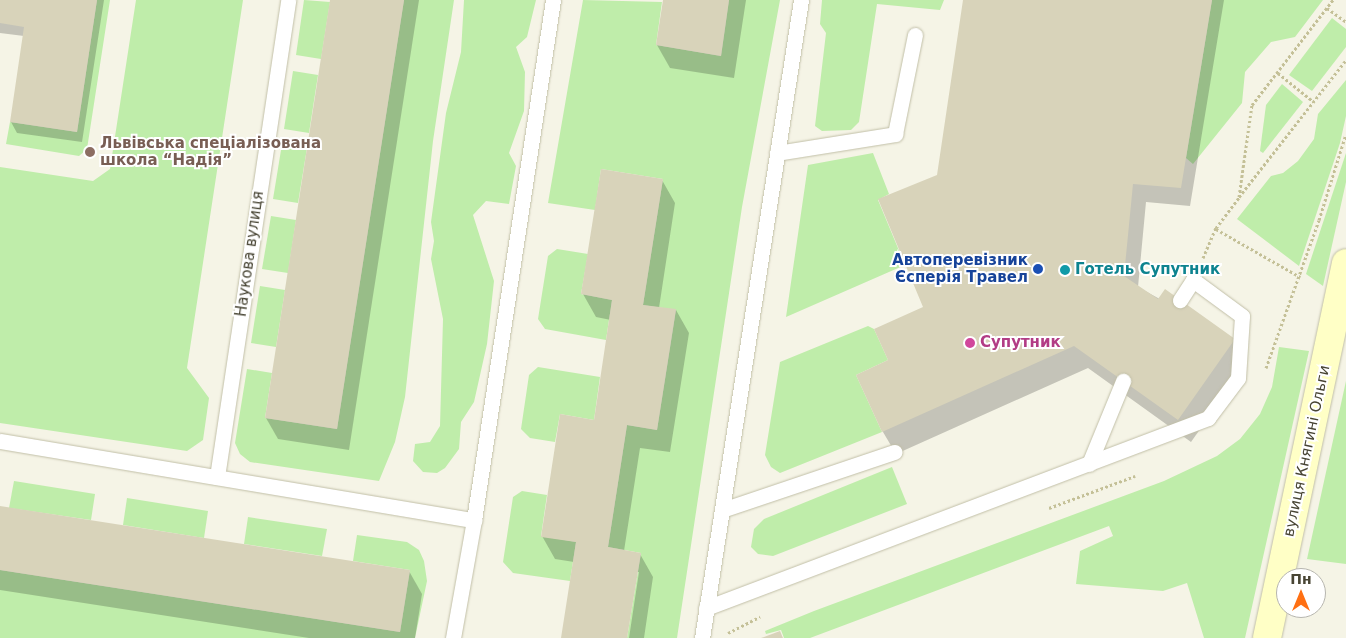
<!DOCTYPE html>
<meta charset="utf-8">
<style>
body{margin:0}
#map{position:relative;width:1346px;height:638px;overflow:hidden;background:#f5f4e6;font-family:"DejaVu Sans",sans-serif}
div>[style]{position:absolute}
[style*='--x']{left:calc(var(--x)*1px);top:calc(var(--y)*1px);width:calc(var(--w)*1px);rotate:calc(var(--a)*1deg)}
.green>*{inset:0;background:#bfedaa}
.shadow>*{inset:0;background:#0003}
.building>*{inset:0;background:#d8d3ba}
.path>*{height:3px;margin-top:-1.5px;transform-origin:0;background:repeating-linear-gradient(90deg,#c4c097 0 2.5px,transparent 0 5px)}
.roads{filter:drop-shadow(0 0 1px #c1bfa7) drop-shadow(0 0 1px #c1bfa7)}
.service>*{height:15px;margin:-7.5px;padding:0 7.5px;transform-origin:7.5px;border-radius:7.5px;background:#fff}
.secondary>*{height:28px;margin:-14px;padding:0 14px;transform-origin:14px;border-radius:14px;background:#ffffc6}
.dots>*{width:14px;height:14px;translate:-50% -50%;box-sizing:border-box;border:2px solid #fff;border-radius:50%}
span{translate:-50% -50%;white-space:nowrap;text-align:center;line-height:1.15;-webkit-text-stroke:4px #fff;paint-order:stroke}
.education-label{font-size:15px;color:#785e54;font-weight:700}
.left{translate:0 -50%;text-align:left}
.street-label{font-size:15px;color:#484534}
.transit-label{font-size:15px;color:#164399;font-weight:700}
.right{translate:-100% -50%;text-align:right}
.culture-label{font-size:15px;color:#0d838f;font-weight:700}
.hotel-label{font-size:15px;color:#b23c85;font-weight:700}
.north{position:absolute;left:1276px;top:568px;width:50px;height:50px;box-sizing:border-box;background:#fff;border:1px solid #b6b5ae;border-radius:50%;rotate:0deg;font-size:14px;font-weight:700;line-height:20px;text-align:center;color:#484534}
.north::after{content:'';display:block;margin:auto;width:18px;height:22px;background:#ff7013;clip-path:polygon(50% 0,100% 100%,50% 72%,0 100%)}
</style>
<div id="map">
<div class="green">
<div style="clip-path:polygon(97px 0,110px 0,87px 149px,79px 156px,6px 144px,10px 122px,77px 132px)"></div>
<div style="clip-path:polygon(136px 0,243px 0,187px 368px,209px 398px,203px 440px,187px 451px,0 423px,0 167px,93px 181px,110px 169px)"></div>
<div style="clip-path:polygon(304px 0,330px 2px,321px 59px,296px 55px)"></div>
<div style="clip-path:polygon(404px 0,454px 0,433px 141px,405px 397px,395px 442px,379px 481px,250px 462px,240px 454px,235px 443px,247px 369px,272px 373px,265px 418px,337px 429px)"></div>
<div style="clip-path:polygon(464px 0,536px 0,527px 37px,516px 47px,525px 72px,524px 111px,509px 153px,516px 166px,509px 204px,486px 201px,473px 215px,494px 281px,487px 344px,474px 402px,461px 422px,459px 449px,445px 468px,437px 473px,423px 472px,413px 461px,415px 444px,430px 442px,440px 426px,443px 319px,431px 259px,434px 241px,431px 222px,446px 113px,461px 52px)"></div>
<div style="clip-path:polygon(583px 0,662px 2px,656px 45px,721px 56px,729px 0,780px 0,742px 207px,677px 638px,627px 638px,641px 553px,608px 547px,627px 425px,657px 430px,676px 310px,643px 305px,663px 179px,601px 169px,595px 210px,548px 203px)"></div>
<div style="clip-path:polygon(822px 0,944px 0,940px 10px,877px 4px,859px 122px,851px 130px,822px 131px,815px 126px,826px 33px,820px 24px)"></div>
<div style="clip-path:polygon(1212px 0,1323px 0,1295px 37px,1271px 42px,1245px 72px,1242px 103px,1193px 164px,1186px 158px)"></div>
<div style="clip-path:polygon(1332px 18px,1346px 29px,1346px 47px,1312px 91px,1289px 75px)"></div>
<div style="clip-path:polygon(293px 71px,318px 75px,309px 133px,284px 129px)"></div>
<div style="clip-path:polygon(1346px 80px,1346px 116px,1340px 143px,1299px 266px,1237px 219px,1271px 176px,1283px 173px,1298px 161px,1314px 139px,1318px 114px)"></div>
<div style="clip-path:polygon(1282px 84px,1303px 102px,1263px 153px,1260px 151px,1266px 105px)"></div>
<div style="clip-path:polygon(282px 144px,307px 148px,298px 203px,273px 199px)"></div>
<div style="clip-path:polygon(873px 153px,889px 194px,878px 200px,905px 265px,786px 317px,808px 165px)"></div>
<div style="clip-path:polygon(1346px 153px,1346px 182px,1323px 286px,1306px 274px)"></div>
<div style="clip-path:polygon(271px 216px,296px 220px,288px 273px,262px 269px)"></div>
<div style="clip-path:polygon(557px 249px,588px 254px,581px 294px,612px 300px,606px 340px,545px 329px,538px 319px,548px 256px)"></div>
<div style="clip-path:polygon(260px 286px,285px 290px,276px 347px,251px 343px)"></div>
<div style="clip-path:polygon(868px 326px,874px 329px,888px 360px,856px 375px,882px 432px,780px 473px,771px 467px,765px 455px,780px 362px)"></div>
<div style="clip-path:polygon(1279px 347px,1309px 351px,1245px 638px,1204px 638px,1187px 583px,1163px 591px,1076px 584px,1080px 551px,1113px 536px,1109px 526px,810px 638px,784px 638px,781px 630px,766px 634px,765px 631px,814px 611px,1164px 481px,1217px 456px,1240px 439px,1260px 414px,1272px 387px)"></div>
<div style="clip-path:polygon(538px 367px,600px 377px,594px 420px,560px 414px,555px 442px,530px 438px,521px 429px,529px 375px)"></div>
<div style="clip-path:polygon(1346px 381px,1346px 564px,1307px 559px)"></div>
<div style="clip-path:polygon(892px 467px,907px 504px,773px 556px,758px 554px,751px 547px,754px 529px,764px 519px)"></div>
<div style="clip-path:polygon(14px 481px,95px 494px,91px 520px,9px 508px)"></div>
<div style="clip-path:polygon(522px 491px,547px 495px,541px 536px,576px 542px,570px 581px,513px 573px,503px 562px,513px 497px)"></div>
<div style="clip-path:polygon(127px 498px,208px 511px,204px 538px,123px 525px)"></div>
<div style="clip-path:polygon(248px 517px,327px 529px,322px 556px,244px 544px)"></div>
<div style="clip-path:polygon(357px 535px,407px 542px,419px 550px,424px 561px,427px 581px,415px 638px,0 638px,0 570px,400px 632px,410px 570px,353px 561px)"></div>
</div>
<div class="shadow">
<div style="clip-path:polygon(0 0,104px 0,82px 142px,17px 133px,11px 122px,24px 36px,0 33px)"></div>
<div style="clip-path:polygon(331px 0,419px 0,349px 450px,278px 439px,266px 418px)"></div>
<div style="clip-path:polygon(664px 0,746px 0,734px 78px,670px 68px,657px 45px)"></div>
<div style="clip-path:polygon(965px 0,1224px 0,1190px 206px,1146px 202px,1138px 287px,1234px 340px,1247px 363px,1191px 442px,1088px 368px,896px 454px,883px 432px,890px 361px,925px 308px,938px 175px)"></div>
<div style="clip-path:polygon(662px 180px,675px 203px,659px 308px,676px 310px,689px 333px,670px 452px,640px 448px,624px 551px,640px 554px,653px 577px,644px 638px,629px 638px,639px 572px,636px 572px,626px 638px,562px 638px,574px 562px,555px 559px,542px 536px,595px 421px,611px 320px,596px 317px,583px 294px)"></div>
<div style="clip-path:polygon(0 508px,409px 571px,422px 594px,415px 638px,309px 638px,0 590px)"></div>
</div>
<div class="building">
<div style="clip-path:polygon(0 0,97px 0,77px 132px,10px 122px,24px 27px,0 23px)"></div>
<div style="clip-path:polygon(330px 0,404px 0,337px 429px,265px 418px)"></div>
<div style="clip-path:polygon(663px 0,729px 0,721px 56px,656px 45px)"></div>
<div style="clip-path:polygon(963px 0,1212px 0,1181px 188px,1133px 184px,1124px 276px,1158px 299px,1165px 289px,1235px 339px,1178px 420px,1074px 346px,882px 432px,856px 375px,888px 360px,874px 329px,923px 307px,878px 199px,937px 175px)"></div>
<div style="clip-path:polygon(601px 169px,663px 179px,643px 305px,676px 309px,657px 430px,627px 425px,608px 547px,641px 553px,627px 638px,561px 638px,576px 542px,541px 537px,560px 414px,594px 420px,612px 300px,581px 294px)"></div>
<div style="clip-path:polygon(0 506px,410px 570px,400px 632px,0 570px)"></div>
<div style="clip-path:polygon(780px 631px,783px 638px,761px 638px)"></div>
</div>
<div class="path">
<div style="--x:1327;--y:8;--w:24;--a:36"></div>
<div style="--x:1278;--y:73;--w:46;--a:38.9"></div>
<div style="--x:1239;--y:197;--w:174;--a:-52"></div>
<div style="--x:1216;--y:229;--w:97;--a:29.7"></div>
<div style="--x:1203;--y:258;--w:33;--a:-67"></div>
<div style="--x:1216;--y:228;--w:39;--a:-53"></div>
<div style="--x:1239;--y:197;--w:93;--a:-82"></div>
<div style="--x:1252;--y:105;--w:133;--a:-52.4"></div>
<div style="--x:1266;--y:368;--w:157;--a:-70.3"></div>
<div style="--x:1319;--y:220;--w:90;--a:-72.6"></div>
<div style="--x:1049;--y:508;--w:92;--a:-20.4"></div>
<div style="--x:728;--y:633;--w:36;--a:-27"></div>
</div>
<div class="roads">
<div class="service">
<div style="--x:777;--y:153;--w:120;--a:-9.1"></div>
<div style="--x:895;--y:134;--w:101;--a:-78.6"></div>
<div style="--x:0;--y:441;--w:481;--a:9.5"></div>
<div style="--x:1089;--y:464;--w:90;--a:-67.7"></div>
<div style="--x:217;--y:477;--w:482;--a:-81.5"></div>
<div style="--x:722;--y:510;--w:182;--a:-18.6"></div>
<div style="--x:706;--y:608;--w:537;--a:-20.73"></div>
<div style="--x:1208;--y:418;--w:50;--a:-53.1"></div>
<div style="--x:1238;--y:378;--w:62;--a:-86.3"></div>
<div style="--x:1242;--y:316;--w:61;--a:-143.7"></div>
<div style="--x:1193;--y:280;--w:24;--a:123"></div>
<div style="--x:453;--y:638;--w:120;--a:-79.9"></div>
<div style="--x:474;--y:520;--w:526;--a:-81.36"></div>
<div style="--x:702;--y:638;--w:646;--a:-81.18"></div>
</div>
<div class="secondary">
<div style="--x:1267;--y:638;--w:383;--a:-78.1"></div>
</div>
</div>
<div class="dots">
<div style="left:90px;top:152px;background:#8d6e63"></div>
<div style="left:1038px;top:269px;background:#1a4fb4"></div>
<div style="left:1065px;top:270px;background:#0f9aa8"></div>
<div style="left:970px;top:343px;background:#d1479c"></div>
</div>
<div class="education-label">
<span class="left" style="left:100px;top:152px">Львівська спеціалізована<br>школа “Надія”</span>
</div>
<div class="street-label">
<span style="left:250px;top:254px;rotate:-82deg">Наукова вулиця</span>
<span style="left:1307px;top:451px;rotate:-78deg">вулиця Княгині Ольги</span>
</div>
<div class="transit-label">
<span class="right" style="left:1028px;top:269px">Автоперевізник<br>Єсперія Травел</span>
</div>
<div class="culture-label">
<span class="left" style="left:1075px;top:270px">Готель Супутник</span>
</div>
<div class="hotel-label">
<span class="left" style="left:980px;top:343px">Супутник</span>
</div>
<div class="north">Пн</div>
</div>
